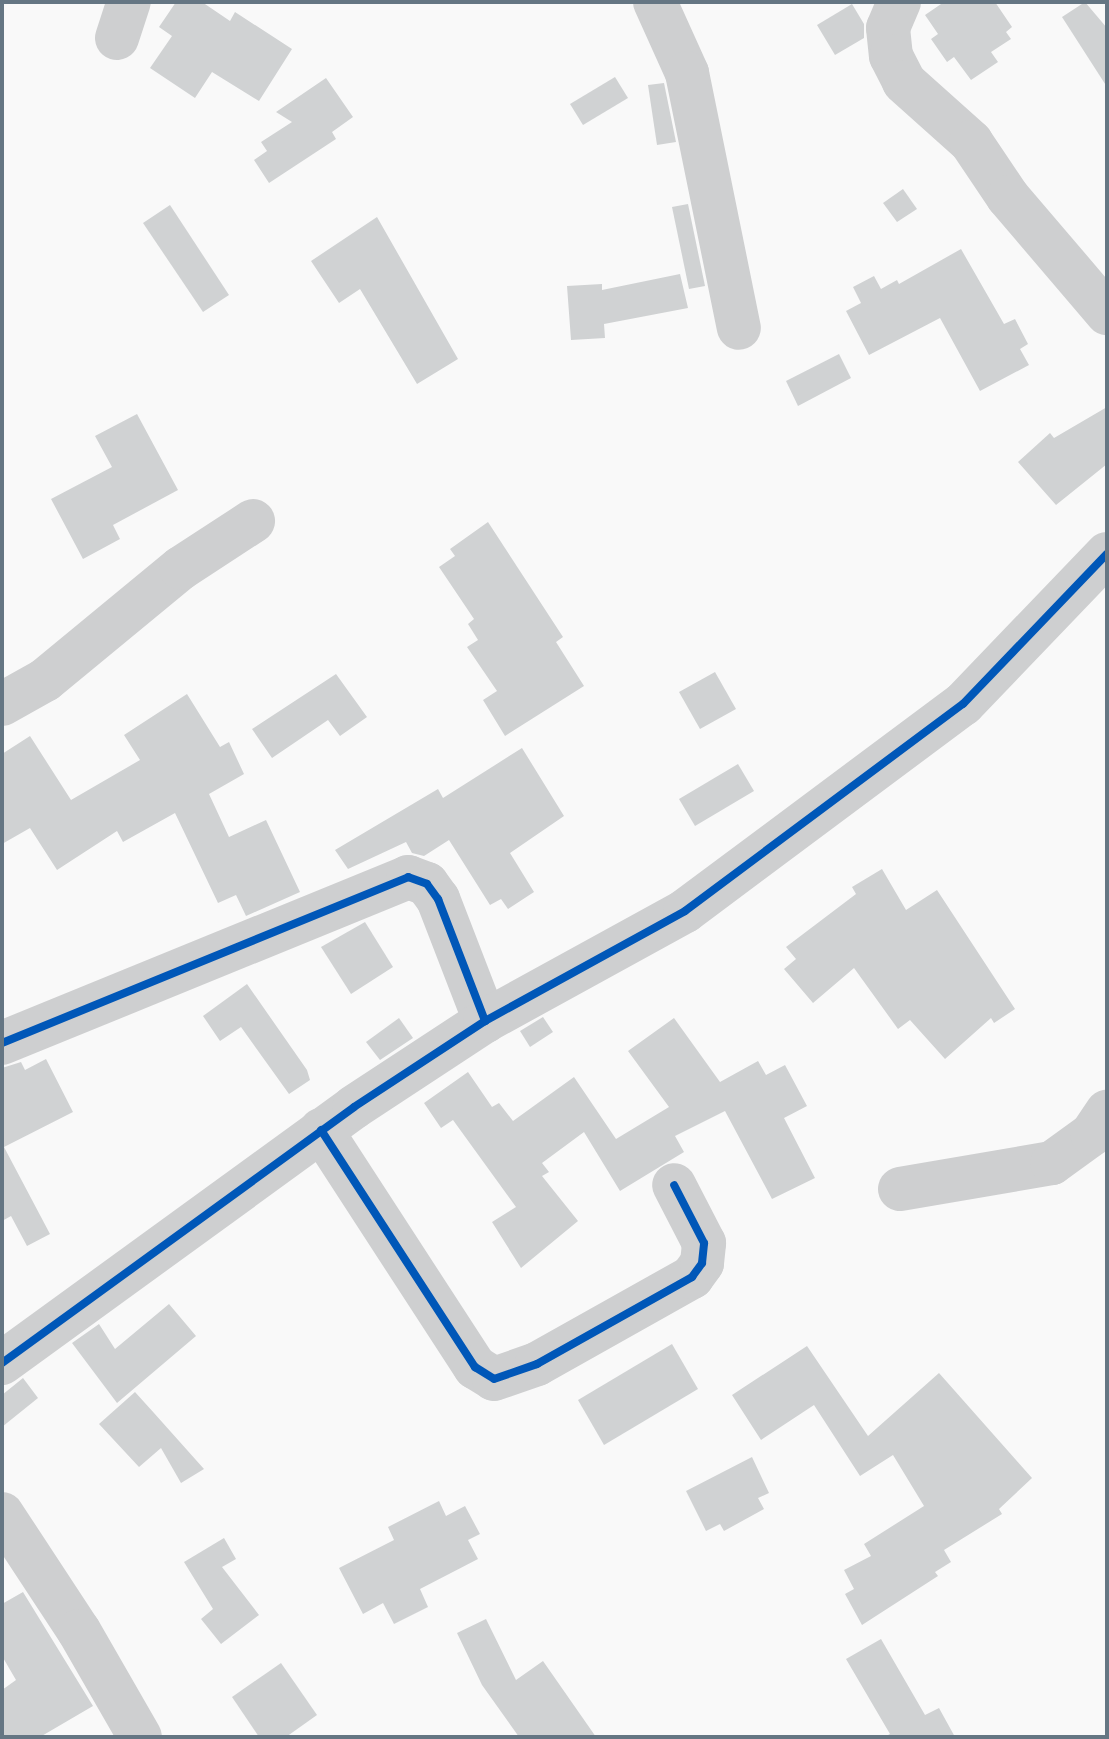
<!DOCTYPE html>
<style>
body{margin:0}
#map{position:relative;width:1109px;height:1739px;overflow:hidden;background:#f9f9f9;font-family:Raleway,sans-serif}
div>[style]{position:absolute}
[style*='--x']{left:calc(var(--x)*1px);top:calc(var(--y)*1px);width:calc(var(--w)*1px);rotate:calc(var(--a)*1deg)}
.building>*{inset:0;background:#d0d2d3}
.minor>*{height:44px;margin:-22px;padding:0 22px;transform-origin:22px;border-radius:22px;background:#cecfd0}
.cycleway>*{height:8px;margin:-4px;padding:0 4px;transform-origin:4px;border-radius:4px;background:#0057b8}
span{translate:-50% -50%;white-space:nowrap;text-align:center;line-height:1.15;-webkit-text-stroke:8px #fff;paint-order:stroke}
.frame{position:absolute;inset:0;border:4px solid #657683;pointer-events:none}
</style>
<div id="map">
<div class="building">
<div style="clip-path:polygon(176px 2px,202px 2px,230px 21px,235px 12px,292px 49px,259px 101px,212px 72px,195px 98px,150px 68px,172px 36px,159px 27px)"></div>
<div style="clip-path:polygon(944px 2px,995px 2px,1012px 27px,1006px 32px,1011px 39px,991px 52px,998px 62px,971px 80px,954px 57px,947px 62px,931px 39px,938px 34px,925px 15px)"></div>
<div style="clip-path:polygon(1085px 2px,1107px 28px,1107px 87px,1062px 17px)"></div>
<div style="clip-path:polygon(852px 4px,864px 24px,864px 38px,835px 55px,817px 25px)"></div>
<div style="clip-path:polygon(615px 77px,628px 98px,583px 125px,570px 104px)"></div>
<div style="clip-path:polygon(326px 78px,353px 117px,332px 132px,336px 139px,269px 183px,254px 160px,267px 151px,261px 142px,292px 122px,276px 112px)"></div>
<div style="clip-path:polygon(664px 83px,676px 142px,657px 145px,648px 85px)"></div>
<div style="clip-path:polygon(903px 189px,917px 209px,897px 222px,883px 203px)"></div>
<div style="clip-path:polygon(688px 204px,705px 286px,689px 289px,672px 207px)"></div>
<div style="clip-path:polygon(170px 205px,229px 295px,203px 312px,143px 223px)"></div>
<div style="clip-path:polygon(377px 217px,458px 359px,417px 384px,360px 289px,339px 303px,311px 261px)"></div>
<div style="clip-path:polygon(961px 249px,1004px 324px,1015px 319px,1028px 344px,1020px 349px,1029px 365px,980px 391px,940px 318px,869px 355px,846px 311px,861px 303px,853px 287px,874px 276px,881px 289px,897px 280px,899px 284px)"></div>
<div style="clip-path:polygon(680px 274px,688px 308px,604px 324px,605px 338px,571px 340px,567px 286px,602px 284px,602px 290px)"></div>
<div style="clip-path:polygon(839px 354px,851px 378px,798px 406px,786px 381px)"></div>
<div style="clip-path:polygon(1107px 407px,1107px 464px,1056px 505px,1018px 462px,1050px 433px,1054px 438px)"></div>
<div style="clip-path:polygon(137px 414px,178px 490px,113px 525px,120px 539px,83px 559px,51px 499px,112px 467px,95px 436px)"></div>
<div style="clip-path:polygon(488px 522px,563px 637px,556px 642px,584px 686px,505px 736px,483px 700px,497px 691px,467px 647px,478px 640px,468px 624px,474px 619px,439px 567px,455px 556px,450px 549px)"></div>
<div style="clip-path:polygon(715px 672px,736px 709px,700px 729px,679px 692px)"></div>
<div style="clip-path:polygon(336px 674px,367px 717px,340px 736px,328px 720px,272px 758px,252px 729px)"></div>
<div style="clip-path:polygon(187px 694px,220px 747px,229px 742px,244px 774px,209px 794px,229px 837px,266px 820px,300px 892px,246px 916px,236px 895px,218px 903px,175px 813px,123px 842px,117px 831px,57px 870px,30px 828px,2px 844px,2px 754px,30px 736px,71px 800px,140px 760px,124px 735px)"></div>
<div style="clip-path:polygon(522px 748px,564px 816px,510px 853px,534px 892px,508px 909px,501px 899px,490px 905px,449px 840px,424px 856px,412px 853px,406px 842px,348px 869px,335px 850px,438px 789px,443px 798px)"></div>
<div style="clip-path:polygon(738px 764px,754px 791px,695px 826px,679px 799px)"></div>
<div style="clip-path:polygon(882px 869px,906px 910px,937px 890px,1015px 1009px,994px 1023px,991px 1018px,945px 1059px,910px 1020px,898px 1029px,854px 968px,813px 1003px,784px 969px,796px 959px,786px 947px,856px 894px,852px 887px)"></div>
<div style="clip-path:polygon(365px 922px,393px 967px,351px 994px,321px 947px)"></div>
<div style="clip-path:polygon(247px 984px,307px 1070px,310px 1080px,289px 1094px,241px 1027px,220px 1041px,203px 1016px)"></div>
<div style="clip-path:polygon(543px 1017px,553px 1032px,530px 1047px,520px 1031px)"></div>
<div style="clip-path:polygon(399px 1018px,413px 1038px,380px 1060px,366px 1042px)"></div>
<div style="clip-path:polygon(674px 1018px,720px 1082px,758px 1061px,766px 1075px,785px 1065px,807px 1106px,784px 1118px,815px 1178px,772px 1199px,725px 1111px,675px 1136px,684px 1152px,620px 1191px,584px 1132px,542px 1163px,549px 1172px,542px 1176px,578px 1221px,521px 1268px,492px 1222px,516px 1207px,453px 1120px,441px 1128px,424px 1103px,468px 1072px,492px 1107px,499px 1103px,513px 1121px,574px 1077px,616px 1139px,669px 1107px,628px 1051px)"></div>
<div style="clip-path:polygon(46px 1059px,73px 1112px,4px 1147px,50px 1234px,27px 1246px,11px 1216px,2px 1221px,2px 1068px,21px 1062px,25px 1070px)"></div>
<div style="clip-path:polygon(169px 1304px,196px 1336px,117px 1403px,72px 1343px,99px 1324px,115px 1349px)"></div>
<div style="clip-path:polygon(672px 1344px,698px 1389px,604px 1445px,578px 1400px)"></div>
<div style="clip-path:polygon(807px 1346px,868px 1436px,939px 1373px,1032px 1478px,999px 1509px,1002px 1514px,944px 1550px,951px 1562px,935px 1572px,938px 1576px,862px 1625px,845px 1594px,854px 1589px,844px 1570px,871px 1556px,864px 1544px,924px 1506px,893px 1455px,860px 1476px,814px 1405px,761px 1440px,732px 1395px)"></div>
<div style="clip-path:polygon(23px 1378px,38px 1398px,2px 1427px,2px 1395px)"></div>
<div style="clip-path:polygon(135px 1392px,154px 1413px,204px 1469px,181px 1483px,161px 1448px,139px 1467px,99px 1424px)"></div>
<div style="clip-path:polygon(752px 1457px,769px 1493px,758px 1498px,764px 1509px,724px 1531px,720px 1524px,706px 1531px,686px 1491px)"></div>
<div style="clip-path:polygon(439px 1501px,446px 1516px,465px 1506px,480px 1534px,468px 1540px,478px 1559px,420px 1589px,428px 1607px,394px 1624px,383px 1603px,363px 1614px,339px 1568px,394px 1540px,388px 1527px)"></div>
<div style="clip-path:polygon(224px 1538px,236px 1559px,222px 1567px,259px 1615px,221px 1644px,201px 1619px,213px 1609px,184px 1562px)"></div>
<div style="clip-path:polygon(23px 1592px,93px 1706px,40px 1737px,2px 1737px,2px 1690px,16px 1680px,2px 1656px,2px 1604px)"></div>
<div style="clip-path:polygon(486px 1619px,516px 1680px,543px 1661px,596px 1737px,519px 1737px,482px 1685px,457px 1633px)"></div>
<div style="clip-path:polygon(881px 1639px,925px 1715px,939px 1708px,955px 1737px,884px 1737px,890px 1734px,846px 1659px)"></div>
<div style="clip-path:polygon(281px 1663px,317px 1715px,286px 1737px,259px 1737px,232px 1697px)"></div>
</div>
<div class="minor">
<div style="--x:655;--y:2;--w:78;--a:65.7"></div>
<div style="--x:687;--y:73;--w:260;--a:78.5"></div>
<div style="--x:899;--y:2;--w:28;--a:113"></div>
<div style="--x:888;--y:28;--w:28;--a:84"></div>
<div style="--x:891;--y:56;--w:29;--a:63"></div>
<div style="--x:904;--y:82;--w:90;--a:41.8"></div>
<div style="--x:971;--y:142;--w:66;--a:56.1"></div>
<div style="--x:1008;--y:197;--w:153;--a:49.5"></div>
<div style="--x:117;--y:38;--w:38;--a:-72"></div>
<div style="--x:2;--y:704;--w:49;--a:-29.2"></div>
<div style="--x:45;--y:680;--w:176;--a:-39.5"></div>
<div style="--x:181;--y:568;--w:86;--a:-33.1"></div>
<div style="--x:2;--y:1043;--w:439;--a:-22.2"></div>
<div style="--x:408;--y:877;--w:20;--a:20"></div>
<div style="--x:427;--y:884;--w:19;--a:54"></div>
<div style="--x:438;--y:899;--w:131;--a:68.9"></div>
<div style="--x:321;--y:1130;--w:283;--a:57"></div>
<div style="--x:475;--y:1367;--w:22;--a:32"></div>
<div style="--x:494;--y:1379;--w:46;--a:-19.2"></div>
<div style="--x:537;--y:1364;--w:178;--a:-29.3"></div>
<div style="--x:692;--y:1277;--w:17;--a:-54"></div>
<div style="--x:702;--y:1263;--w:20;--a:-84"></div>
<div style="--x:704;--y:1243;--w:65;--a:-117.3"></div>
<div style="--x:900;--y:1189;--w:154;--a:-9.7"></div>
<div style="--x:1052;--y:1163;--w:49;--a:-35.9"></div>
<div style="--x:1092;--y:1134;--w:27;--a:-56"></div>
<div style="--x:2;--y:1363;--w:435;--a:-36"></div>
<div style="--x:354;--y:1107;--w:157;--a:-33.3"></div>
<div style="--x:485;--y:1021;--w:228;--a:-28.8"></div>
<div style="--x:685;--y:911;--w:347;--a:-36.7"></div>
<div style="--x:963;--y:704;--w:208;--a:-46.2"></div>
<div style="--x:2;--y:1514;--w:140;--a:56.7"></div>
<div style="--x:79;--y:1631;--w:122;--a:60.1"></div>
</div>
<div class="cycleway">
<div style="--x:2;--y:1043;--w:439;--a:-22.2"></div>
<div style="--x:408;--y:877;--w:20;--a:20"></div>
<div style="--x:427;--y:884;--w:19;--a:54"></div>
<div style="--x:438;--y:899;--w:131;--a:68.9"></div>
<div style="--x:321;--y:1130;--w:283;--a:57"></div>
<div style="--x:475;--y:1367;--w:22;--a:32"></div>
<div style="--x:494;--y:1379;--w:46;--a:-19.2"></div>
<div style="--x:537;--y:1364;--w:178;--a:-29.3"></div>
<div style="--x:692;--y:1277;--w:17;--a:-54"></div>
<div style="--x:702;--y:1263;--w:20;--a:-84"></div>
<div style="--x:704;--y:1243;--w:65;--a:-117.3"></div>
<div style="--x:2;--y:1363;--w:435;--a:-36"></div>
<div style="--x:354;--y:1107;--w:157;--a:-33.3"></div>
<div style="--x:485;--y:1021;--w:228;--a:-28.8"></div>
<div style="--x:685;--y:911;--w:347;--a:-36.7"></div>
<div style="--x:963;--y:704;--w:208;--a:-46.2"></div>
</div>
<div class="frame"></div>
</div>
